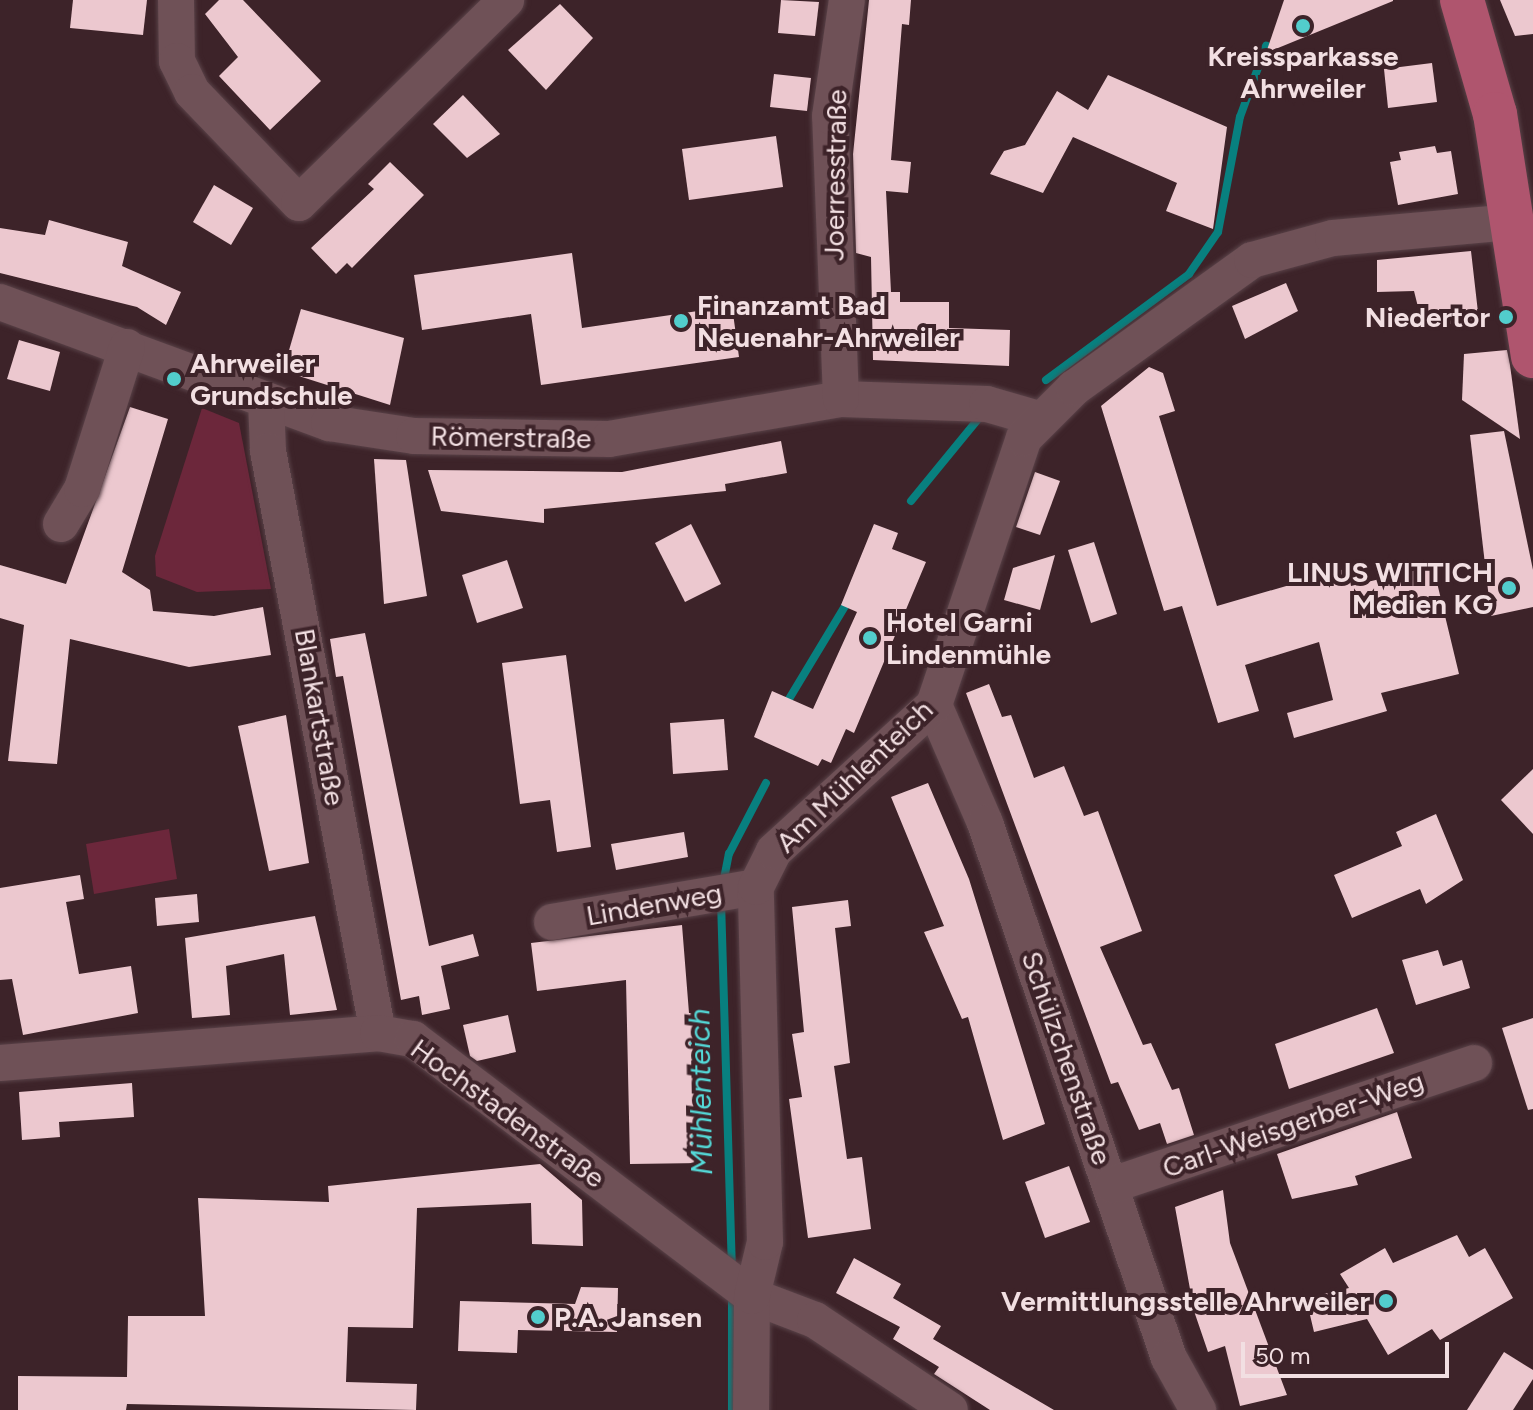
<!DOCTYPE html>
<meta charset="utf-8">
<style>
body{margin:0}
#map{position:relative;width:1533px;height:1410px;overflow:hidden;background:#3d2329;font-family:Figtree,sans-serif}
div>[style]{position:absolute}
[style*='--x']{left:calc(var(--x)*1px);top:calc(var(--y)*1px);width:calc(var(--w)*1px);rotate:calc(var(--a)*1deg)}
.green>*{inset:0;background:#6c273b}
.stream>*{height:8px;margin:-4px;padding:0 4px;transform-origin:4px;border-radius:4px;background:#08807f}
.building>*{inset:0;background:#ecc8cf}
.roads{filter:drop-shadow(0 0 2px #594248) drop-shadow(0 0 2px #594248)}
.minor>*{height:36px;margin:-18px;padding:0 18px;transform-origin:18px;border-radius:18px;background:#6f5157}
.major>*{height:44px;margin:-22px;padding:0 22px;transform-origin:22px;border-radius:22px;background:#af556e}
.dots>*{width:22px;height:22px;translate:-50% -50%;box-sizing:border-box;border:4px solid #3d2329;border-radius:50%}
span{translate:-50% -50%;white-space:nowrap;text-align:center;line-height:1.15;-webkit-text-stroke:8px #3d2329;paint-order:stroke}
.poi-label{font-size:28px;color:#f2dfe2;font-weight:700}
.left{translate:0 -50%;text-align:left}
.right{translate:-100% -50%;text-align:right}
.street-label{font-size:28px;color:#f2dfe2}
.water-label{font-size:30px;color:#54dad9;font-style:italic}
.scale{position:absolute;left:1241px;top:1342px;width:208px;height:36px;box-sizing:border-box;border:4px solid #f2dfe2;border-top:0;padding-left:10px;font-size:24px;line-height:28px;white-space:nowrap;color:#f2dfe2;-webkit-text-stroke:6px #3d2329;paint-order:stroke}
</style>
<div id="map">
<div class="green">
<div style="clip-path:polygon(202px 408px,239px 423px,271px 589px,197px 592px,156px 576px,155px 556px)"></div>
<div style="clip-path:polygon(169px 829px,177px 879px,94px 894px,86px 844px)"></div>
</div>
<div class="stream">
<div style="--x:1046;--y:380;--w:178;--a:-36.5"></div>
<div style="--x:1189;--y:274;--w:51;--a:-55.4"></div>
<div style="--x:1218;--y:232;--w:117;--a:-79.2"></div>
<div style="--x:1240;--y:117;--w:76;--a:-69.9"></div>
<div style="--x:911;--y:501;--w:107;--a:-50.7"></div>
<div style="--x:789;--y:699;--w:109;--a:-58.9"></div>
<div style="--x:723;--y:884;--w:31;--a:-79"></div>
<div style="--x:729;--y:854;--w:80;--a:-62.5"></div>
<div style="--x:721;--y:901;--w:367;--a:88.3"></div>
<div style="--x:732;--y:1293;--w:117;--a:90"></div>
</div>
<div class="building">
<div style="clip-path:polygon(73px 0,147px 0,143px 35px,70px 28px)"></div>
<div style="clip-path:polygon(219px 0,243px 0,321px 81px,270px 130px,219px 76px,238px 57px,205px 14px)"></div>
<div style="clip-path:polygon(781px 0,819px 2px,815px 36px,778px 33px)"></div>
<div style="clip-path:polygon(869px 0,911px 0,909px 25px,902px 24px,891px 160px,911px 162px,908px 193px,886px 191px,891px 292px,900px 292px,900px 302px,949px 302px,949px 328px,1010px 330px,1009px 366px,873px 360px,871px 257px,856px 253px,853px 154px)"></div>
<div style="clip-path:polygon(1284px 0,1393px 0,1393px 1px,1266px 53px)"></div>
<div style="clip-path:polygon(1500px 0,1533px 0,1533px 34px,1515px 36px)"></div>
<div style="clip-path:polygon(560px 4px,593px 38px,546px 90px,508px 50px)"></div>
<div style="clip-path:polygon(1432px 63px,1437px 102px,1388px 108px,1384px 69px)"></div>
<div style="clip-path:polygon(774px 74px,811px 78px,807px 111px,770px 107px)"></div>
<div style="clip-path:polygon(1108px 75px,1227px 127px,1213px 229px,1166px 211px,1177px 183px,1073px 137px,1043px 193px,990px 174px,1004px 151px,1025px 145px,1057px 91px,1088px 110px)"></div>
<div style="clip-path:polygon(463px 95px,500px 134px,467px 158px,433px 124px)"></div>
<div style="clip-path:polygon(776px 136px,783px 187px,689px 200px,682px 149px)"></div>
<div style="clip-path:polygon(1435px 146px,1437px 153px,1451px 151px,1458px 194px,1398px 205px,1390px 162px,1401px 160px,1399px 152px)"></div>
<div style="clip-path:polygon(390px 162px,424px 195px,352px 268px,347px 263px,336px 274px,311px 248px,374px 189px,368px 184px)"></div>
<div style="clip-path:polygon(214px 185px,253px 208px,231px 245px,193px 222px)"></div>
<div style="clip-path:polygon(49px 220px,128px 242px,122px 266px,181px 292px,166px 325px,137px 307px,0 273px,0 228px,45px 235px)"></div>
<div style="clip-path:polygon(1471px 251px,1479px 321px,1423px 327px,1414px 291px,1377px 292px,1377px 260px)"></div>
<div style="clip-path:polygon(572px 253px,582px 328px,732px 306px,739px 357px,541px 385px,531px 314px,422px 330px,414px 275px)"></div>
<div style="clip-path:polygon(1286px 283px,1298px 311px,1245px 339px,1232px 306px)"></div>
<div style="clip-path:polygon(301px 309px,404px 338px,390px 405px,283px 371px)"></div>
<div style="clip-path:polygon(19px 340px,60px 352px,50px 391px,7px 379px)"></div>
<div style="clip-path:polygon(1507px 350px,1510px 365px,1520px 439px,1462px 400px,1464px 354px)"></div>
<div style="clip-path:polygon(1149px 367px,1163px 373px,1175px 411px,1159px 416px,1217px 606px,1348px 568px,1351px 586px,1433px 566px,1459px 674px,1381px 693px,1387px 711px,1294px 738px,1287px 713px,1333px 700px,1319px 642px,1245px 665px,1259px 711px,1218px 723px,1182px 606px,1164px 611px,1101px 406px)"></div>
<div style="clip-path:polygon(130px 407px,168px 419px,122px 572px,150px 590px,153px 611px,214px 616px,263px 607px,271px 655px,189px 667px,70px 639px,57px 764px,8px 761px,24px 625px,0 618px,0 565px,66px 584px)"></div>
<div style="clip-path:polygon(1504px 431px,1533px 570px,1533px 607px,1491px 616px,1470px 435px)"></div>
<div style="clip-path:polygon(781px 441px,787px 473px,725px 484px,726px 491px,544px 509px,544px 523px,441px 511px,428px 470px,622px 472px)"></div>
<div style="clip-path:polygon(374px 459px,406px 460px,427px 596px,384px 604px)"></div>
<div style="clip-path:polygon(1035px 472px,1060px 481px,1040px 535px,1016px 527px)"></div>
<div style="clip-path:polygon(691px 524px,721px 584px,685px 602px,655px 543px)"></div>
<div style="clip-path:polygon(874px 524px,898px 533px,892px 549px,926px 562px,854px 733px,846px 729px,831px 763px,822px 759px,818px 766px,754px 737px,772px 691px,813px 709px,857px 612px,841px 605px)"></div>
<div style="clip-path:polygon(1094px 542px,1117px 614px,1091px 623px,1068px 550px)"></div>
<div style="clip-path:polygon(1055px 555px,1040px 610px,1004px 600px,1013px 568px)"></div>
<div style="clip-path:polygon(507px 560px,523px 608px,477px 623px,462px 575px)"></div>
<div style="clip-path:polygon(365px 633px,429px 946px,473px 934px,479px 956px,441px 966px,450px 1009px,422px 1015px,419px 996px,401px 1000px,343px 676px,336px 677px,330px 639px)"></div>
<div style="clip-path:polygon(566px 655px,591px 847px,557px 852px,550px 800px,520px 804px,502px 663px)"></div>
<div style="clip-path:polygon(989px 684px,1002px 717px,1011px 715px,1034px 778px,1064px 766px,1084px 816px,1098px 811px,1142px 931px,1100px 947px,1143px 1045px,1151px 1043px,1172px 1090px,1179px 1088px,1194px 1135px,1167px 1144px,1160px 1123px,1139px 1130px,1118px 1082px,1111px 1084px,966px 693px)"></div>
<div style="clip-path:polygon(286px 715px,309px 863px,269px 871px,238px 726px)"></div>
<div style="clip-path:polygon(724px 719px,728px 770px,673px 774px,670px 723px)"></div>
<div style="clip-path:polygon(1533px 769px,1533px 834px,1501px 800px)"></div>
<div style="clip-path:polygon(928px 783px,969px 879px,1045px 1124px,1003px 1140px,968px 1017px,962px 1019px,924px 932px,944px 926px,891px 797px)"></div>
<div style="clip-path:polygon(1436px 814px,1463px 880px,1426px 904px,1420px 889px,1352px 918px,1334px 875px,1402px 846px,1396px 832px)"></div>
<div style="clip-path:polygon(684px 832px,688px 857px,616px 870px,611px 844px)"></div>
<div style="clip-path:polygon(80px 875px,84px 899px,66px 902px,79px 974px,131px 966px,138px 1013px,23px 1035px,12px 979px,0 980px,0 888px)"></div>
<div style="clip-path:polygon(197px 894px,199px 922px,157px 926px,155px 898px)"></div>
<div style="clip-path:polygon(848px 900px,851px 926px,835px 928px,850px 1063px,834px 1066px,847px 1159px,862px 1157px,871px 1229px,808px 1238px,789px 1099px,802px 1097px,792px 1034px,804px 1032px,792px 907px)"></div>
<div style="clip-path:polygon(315px 916px,337px 1010px,290px 1015px,284px 954px,226px 966px,230px 1015px,192px 1018px,185px 938px)"></div>
<div style="clip-path:polygon(682px 925px,689px 1013px,698px 1013px,702px 1163px,630px 1164px,626px 980px,537px 991px,531px 943px)"></div>
<div style="clip-path:polygon(1438px 950px,1443px 966px,1462px 960px,1470px 988px,1416px 1005px,1402px 960px)"></div>
<div style="clip-path:polygon(1377px 1008px,1394px 1053px,1289px 1089px,1275px 1044px)"></div>
<div style="clip-path:polygon(508px 1015px,516px 1052px,477px 1061px,470px 1056px,463px 1025px)"></div>
<div style="clip-path:polygon(1533px 1018px,1533px 1109px,1528px 1110px,1502px 1028px)"></div>
<div style="clip-path:polygon(132px 1083px,134px 1117px,59px 1122px,60px 1137px,22px 1140px,19px 1092px)"></div>
<div style="clip-path:polygon(1397px 1112px,1412px 1158px,1355px 1176px,1358px 1185px,1292px 1199px,1277px 1154px)"></div>
<div style="clip-path:polygon(540px 1164px,582px 1200px,583px 1246px,532px 1244px,531px 1203px,417px 1208px,413px 1328px,348px 1327px,346px 1382px,417px 1384px,416px 1410px,127px 1404px,126px 1410px,18px 1410px,18px 1376px,127px 1377px,128px 1316px,205px 1316px,198px 1198px,329px 1202px,328px 1186px)"></div>
<div style="clip-path:polygon(1069px 1166px,1090px 1222px,1045px 1238px,1025px 1182px)"></div>
<div style="clip-path:polygon(1223px 1190px,1230px 1243px,1287px 1395px,1240px 1406px,1225px 1346px,1208px 1352px,1194px 1311px,1175px 1207px)"></div>
<div style="clip-path:polygon(1457px 1235px,1469px 1257px,1485px 1248px,1513px 1298px,1440px 1340px,1432px 1329px,1388px 1355px,1367px 1319px,1314px 1332px,1306px 1298px,1349px 1288px,1340px 1274px,1385px 1248px,1393px 1263px)"></div>
<div style="clip-path:polygon(854px 1258px,901px 1284px,893px 1298px,941px 1326px,933px 1339px,1054px 1410px,990px 1410px,934px 1374px,939px 1367px,893px 1339px,900px 1327px,836px 1293px)"></div>
<div style="clip-path:polygon(581px 1287px,618px 1288px,617px 1332px,518px 1330px,517px 1353px,458px 1351px,460px 1301px,575px 1304px)"></div>
<div style="clip-path:polygon(1504px 1352px,1533px 1370px,1533px 1379px,1513px 1410px,1467px 1410px)"></div>
</div>
<div class="roads">
<div class="minor">
<div style="--x:176;--y:0;--w:61;--a:89.1"></div>
<div style="--x:177;--y:61;--w:34;--a:64"></div>
<div style="--x:192;--y:92;--w:154;--a:46.1"></div>
<div style="--x:299;--y:203;--w:290;--a:-44.4"></div>
<div style="--x:0;--y:302;--w:351;--a:20.2"></div>
<div style="--x:329;--y:423;--w:86;--a:8.7"></div>
<div style="--x:414;--y:436;--w:195;--a:0.9"></div>
<div style="--x:609;--y:439;--w:235;--a:-9.8"></div>
<div style="--x:841;--y:399;--w:146;--a:2"></div>
<div style="--x:987;--y:404;--w:54;--a:16.1"></div>
<div style="--x:841;--y:399;--w:283;--a:-92.2"></div>
<div style="--x:830;--y:116;--w:117;--a:-81.7"></div>
<div style="--x:266;--y:401;--w:50;--a:87.7"></div>
<div style="--x:268;--y:451;--w:592;--a:79.3"></div>
<div style="--x:61;--y:524;--w:41;--a:-59"></div>
<div style="--x:82;--y:489;--w:149;--a:-72.4"></div>
<div style="--x:934;--y:705;--w:129;--a:66.6"></div>
<div style="--x:985;--y:823;--w:566;--a:71.02"></div>
<div style="--x:1169;--y:1358;--w:60;--a:60.9"></div>
<div style="--x:552;--y:922;--w:207;--a:-9.7"></div>
<div style="--x:0;--y:1063;--w:379;--a:-4.5"></div>
<div style="--x:378;--y:1033;--w:36;--a:10"></div>
<div style="--x:413;--y:1039;--w:425;--a:37.2"></div>
<div style="--x:752;--y:1296;--w:67;--a:20.9"></div>
<div style="--x:815;--y:1320;--w:162;--a:33.7"></div>
<div style="--x:1112;--y:1185;--w:382;--a:-18.6"></div>
<div style="--x:751;--y:1410;--w:114;--a:-89.5"></div>
<div style="--x:752;--y:1296;--w:56;--a:-76.5"></div>
<div style="--x:765;--y:1242;--w:355;--a:-91.5"></div>
<div style="--x:756;--y:887;--w:40;--a:-63.4"></div>
<div style="--x:774;--y:851;--w:217;--a:-42.4"></div>
<div style="--x:934;--y:705;--w:282;--a:-71.4"></div>
<div style="--x:1024;--y:438;--w:71;--a:-45"></div>
<div style="--x:1074;--y:388;--w:219;--a:-35.7"></div>
<div style="--x:1252;--y:260;--w:84;--a:-15.2"></div>
<div style="--x:1333;--y:238;--w:181;--a:-5.1"></div>
</div>
<div class="major">
<div style="--x:1462;--y:0;--w:119;--a:73.9"></div>
<div style="--x:1495;--y:114;--w:245;--a:81.1"></div>
</div>
</div>
<div class="dots">
<div style="left:1303px;top:26px;background:#52cdcc"></div>
<div style="left:1506px;top:317px;background:#52cdcc"></div>
<div style="left:681px;top:321px;background:#52cdcc"></div>
<div style="left:174px;top:379px;background:#52cdcc"></div>
<div style="left:1509px;top:588px;background:#52cdcc"></div>
<div style="left:870px;top:638px;background:#52cdcc"></div>
<div style="left:1386px;top:1301px;background:#52cdcc"></div>
<div style="left:538px;top:1317px;background:#52cdcc"></div>
</div>
<div class="poi-label">
<span style="left:1303px;top:72px">Kreissparkasse<br>Ahrweiler</span>
<span class="left" style="left:697px;top:321px">Finanzamt Bad<br>Neuenahr-Ahrweiler</span>
<span class="right" style="left:1490px;top:317px">Niedertor</span>
<span class="left" style="left:190px;top:379px">Ahrweiler<br>Grundschule</span>
<span class="right" style="left:1493px;top:588px">LINUS WITTICH<br>Medien KG</span>
<span class="left" style="left:886px;top:638px">Hotel Garni<br>Lindenmühle</span>
<span class="right" style="left:1370px;top:1301px">Vermittlungsstelle Ahrweiler</span>
<span class="left" style="left:554px;top:1317px">P.A. Jansen</span>
</div>
<div class="street-label">
<span style="left:835px;top:175px;rotate:-89deg">Joerresstraße</span>
<span style="left:511px;top:437px;rotate:1deg">Römerstraße</span>
<span style="left:320px;top:717px;rotate:80deg">Blankartstraße</span>
<span style="left:854px;top:776px;rotate:-44deg">Am Mühlenteich</span>
<span style="left:654px;top:904px;rotate:-10deg">Lindenweg</span>
<span style="left:1067px;top:1058px;rotate:71deg">Schülzchenstraße</span>
<span style="left:508px;top:1113px;rotate:36deg">Hochstadenstraße</span>
<span style="left:1293px;top:1124px;rotate:-19deg">Carl-Weisgerber-Weg</span>
</div>
<div class="water-label">
<span style="left:701px;top:1092px;rotate:-91deg">Mühlenteich</span>
</div>
<div class="scale">50 m</div>
</div>
